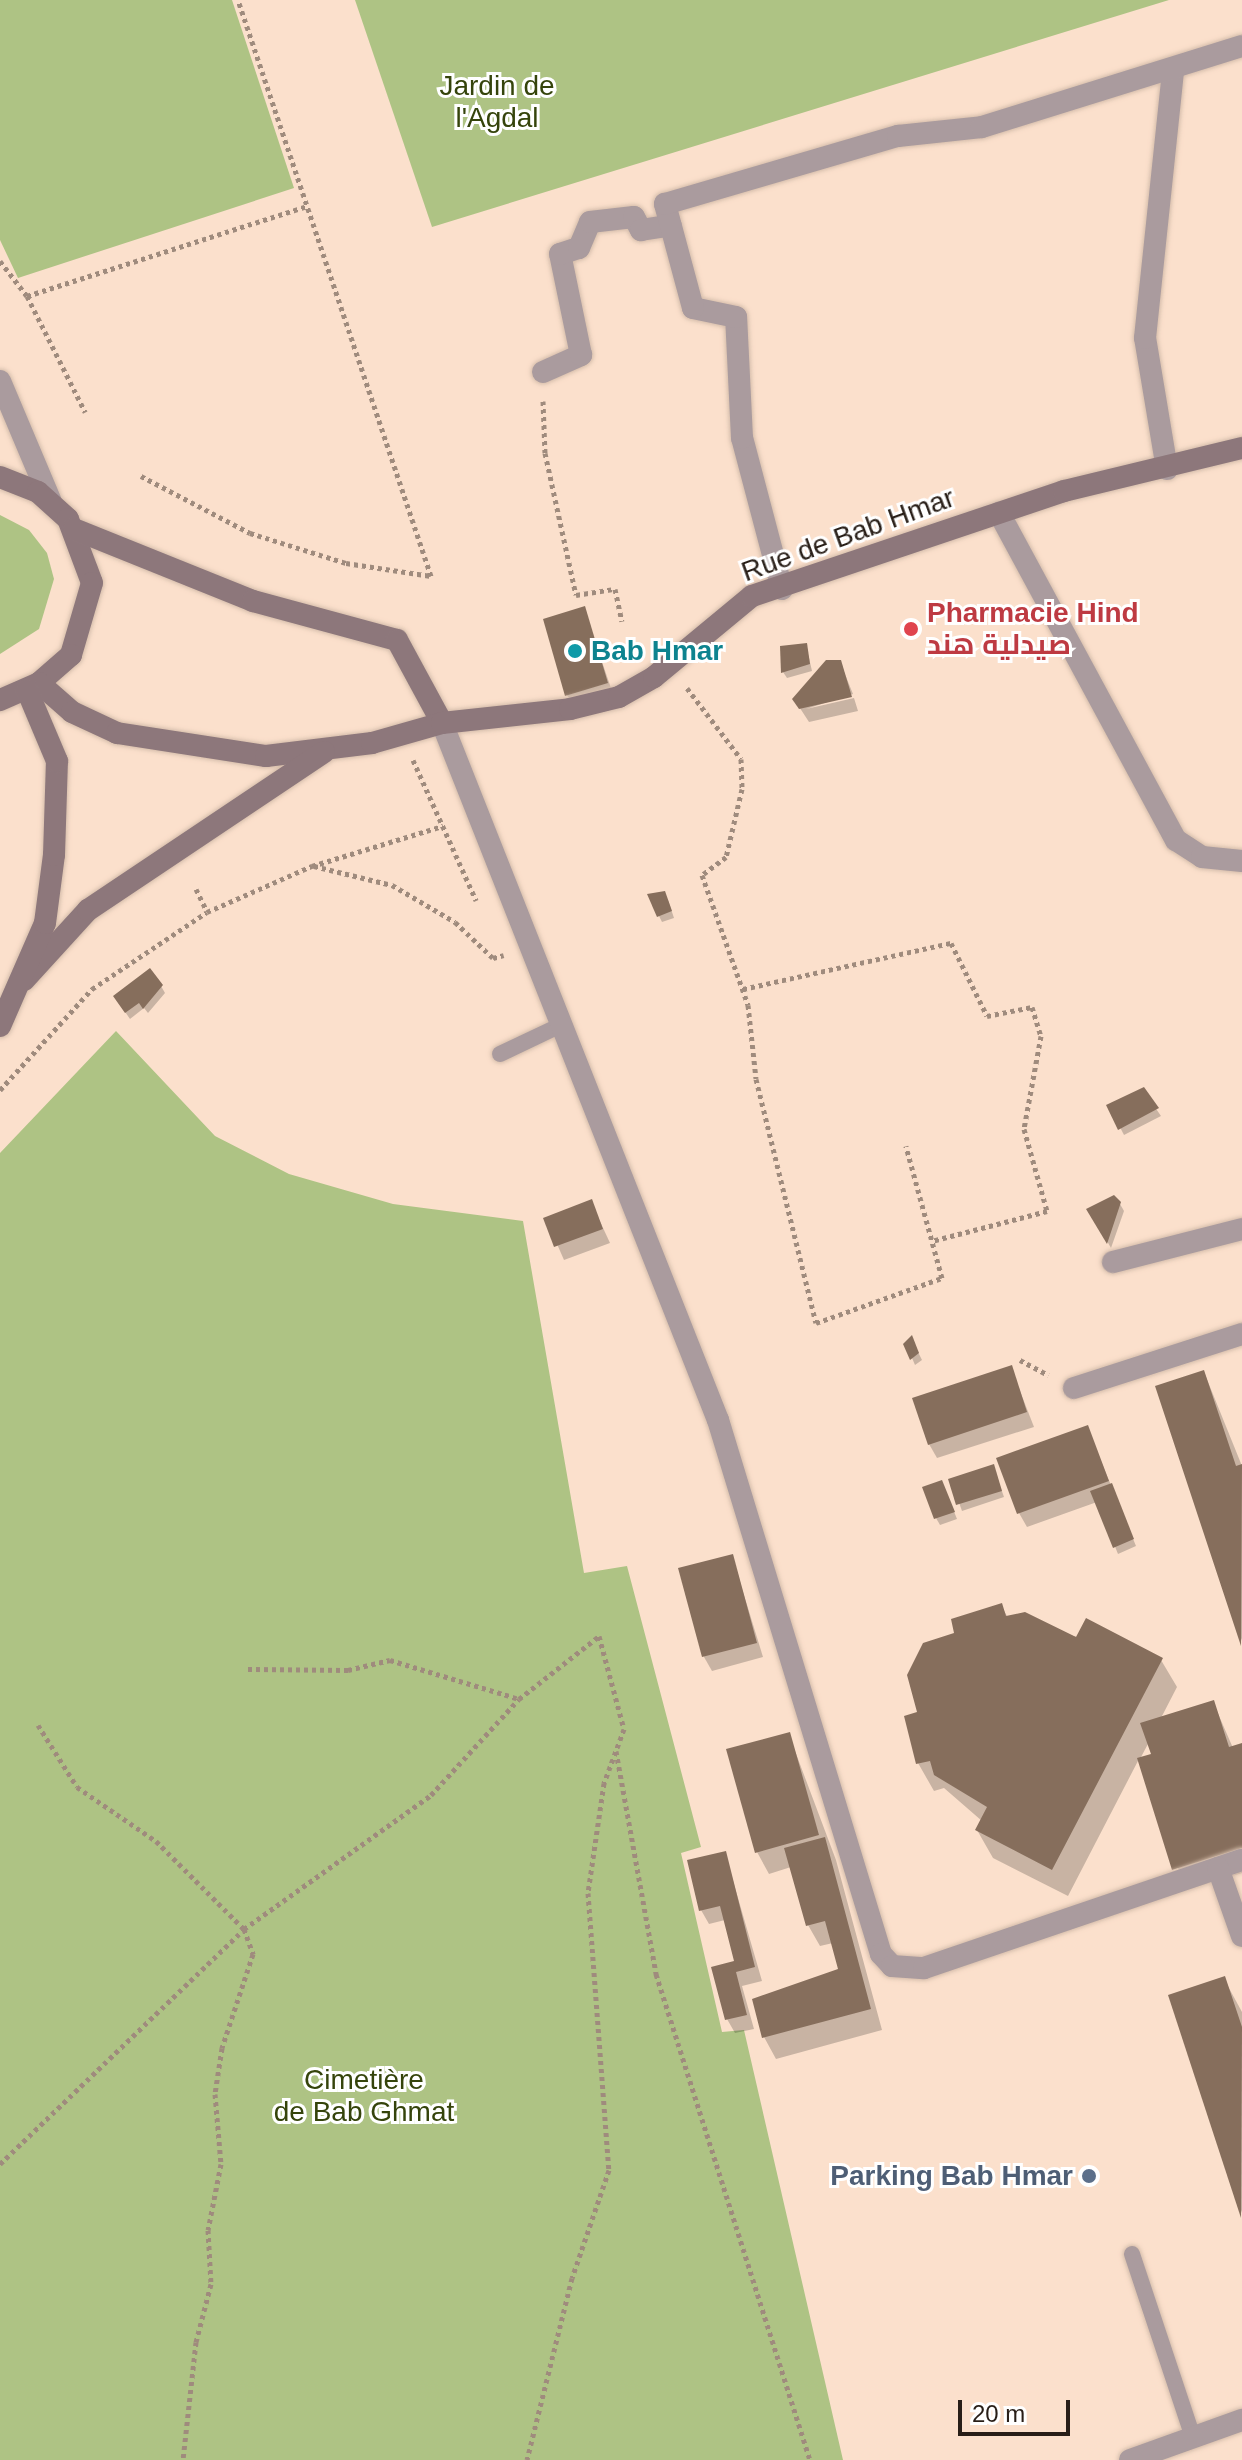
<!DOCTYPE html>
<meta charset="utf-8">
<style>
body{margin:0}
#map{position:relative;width:1242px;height:2460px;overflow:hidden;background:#fbe0cc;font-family:Arial,Cairo,sans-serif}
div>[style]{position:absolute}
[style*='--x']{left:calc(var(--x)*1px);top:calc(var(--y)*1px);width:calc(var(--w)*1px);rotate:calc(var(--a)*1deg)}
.green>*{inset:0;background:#aec384}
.shadow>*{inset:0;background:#0003}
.building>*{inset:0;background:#866e5c}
.path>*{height:5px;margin-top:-2.5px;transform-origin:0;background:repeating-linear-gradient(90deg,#9f8b7d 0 4px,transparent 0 8px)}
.roads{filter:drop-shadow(0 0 2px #d5bdab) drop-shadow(0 0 2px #d5bdab)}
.service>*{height:16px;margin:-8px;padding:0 8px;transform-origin:8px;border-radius:8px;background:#aa9b9e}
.minor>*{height:22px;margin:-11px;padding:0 11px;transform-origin:11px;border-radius:11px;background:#aa9b9e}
.tertiary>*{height:22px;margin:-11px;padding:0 11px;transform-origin:11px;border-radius:11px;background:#aa9b9e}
.secondary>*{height:22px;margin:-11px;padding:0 11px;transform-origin:11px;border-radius:11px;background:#8d777b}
.dots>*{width:22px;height:22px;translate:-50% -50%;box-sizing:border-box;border:4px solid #fff;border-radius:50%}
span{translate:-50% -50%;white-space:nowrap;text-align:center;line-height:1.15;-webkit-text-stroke:6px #fff;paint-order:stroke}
.park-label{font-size:28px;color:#35440b}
.street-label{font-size:28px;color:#281e17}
.health-label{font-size:28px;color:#be3a42;font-weight:700}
.left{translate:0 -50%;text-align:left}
.culture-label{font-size:28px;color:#0d838f;font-weight:700}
.service-label{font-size:28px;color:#4e5e75;font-weight:700}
.right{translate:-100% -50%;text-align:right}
.scale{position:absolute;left:958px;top:2400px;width:112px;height:36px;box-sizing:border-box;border:4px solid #281e17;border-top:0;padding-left:10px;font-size:24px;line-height:28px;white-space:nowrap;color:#281e17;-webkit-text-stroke:6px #fff;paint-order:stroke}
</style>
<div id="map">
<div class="green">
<div style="clip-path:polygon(0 0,232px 0,294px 188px,18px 278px,0 240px)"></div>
<div style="clip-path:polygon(355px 0,1169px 0,432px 227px)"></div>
<div style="clip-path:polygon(0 515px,29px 530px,47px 553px,54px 579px,39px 629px,0 654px)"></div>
<div style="clip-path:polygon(116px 1031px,215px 1136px,289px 1174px,393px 1204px,523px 1221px,584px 1573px,627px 1566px,701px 1847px,681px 1853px,722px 2032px,744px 2030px,843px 2460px,0 2460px,0 1153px)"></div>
</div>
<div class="shadow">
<div style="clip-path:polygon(584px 609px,614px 697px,575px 709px,567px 695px)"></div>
<div style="clip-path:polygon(806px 645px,812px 671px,787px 678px,783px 672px)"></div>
<div style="clip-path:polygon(840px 662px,853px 694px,806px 709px,854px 698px,858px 711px,809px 722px,794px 699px)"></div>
<div style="clip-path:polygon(668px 900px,674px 918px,662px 922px,659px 916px)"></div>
<div style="clip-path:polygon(161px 986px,165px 993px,148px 1013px,144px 1008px,130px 1019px,119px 1003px)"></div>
<div style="clip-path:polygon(1143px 1090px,1161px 1116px,1124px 1135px,1109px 1106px)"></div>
<div style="clip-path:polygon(591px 1202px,610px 1243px,564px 1260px,546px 1219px)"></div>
<div style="clip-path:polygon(1120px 1204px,1124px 1211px,1111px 1248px,1089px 1210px)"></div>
<div style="clip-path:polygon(906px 1344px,914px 1344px,922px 1360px,915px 1365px)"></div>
<div style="clip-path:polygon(1011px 1368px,1034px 1427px,937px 1458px,929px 1444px)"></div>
<div style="clip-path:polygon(1204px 1372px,1242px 1466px,1242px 1641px,1158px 1387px)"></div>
<div style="clip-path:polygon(1087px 1427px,1136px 1546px,1118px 1554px,1097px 1502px,1027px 1527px,1019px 1513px)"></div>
<div style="clip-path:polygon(993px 1466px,1004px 1497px,962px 1511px,951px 1480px)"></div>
<div style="clip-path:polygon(945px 1489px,957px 1519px,940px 1525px,936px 1518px)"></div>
<div style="clip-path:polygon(732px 1556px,763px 1657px,712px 1671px,704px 1657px)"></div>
<div style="clip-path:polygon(evenodd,1001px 1605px,1008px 1618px,1161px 1660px,1177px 1687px,1161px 1718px,1213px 1702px,1233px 1748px,1242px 1745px,1242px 1873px,1186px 1890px,1139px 1759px,1068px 1896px,993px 1858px,977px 1830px,982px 1821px,944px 1788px,934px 1791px,918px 1763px,919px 1713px,956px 1634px,1001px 1605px,1149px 1742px,1153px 1755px,1140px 1759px,1149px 1742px)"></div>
<div style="clip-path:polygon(789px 1735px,836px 1860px,882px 2030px,776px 2059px,764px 2037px,840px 1970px,833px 1943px,820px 1946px,808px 1925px,791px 1867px,769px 1874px,757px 1852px)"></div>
<div style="clip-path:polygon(725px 1853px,762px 1981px,742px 1986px,754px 2029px,735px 2033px,727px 2019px,736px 1963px,725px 1920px,709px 1924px,701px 1910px)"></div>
<div style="clip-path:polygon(1224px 1979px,1242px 2012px,1242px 2213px,1170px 1996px)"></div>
</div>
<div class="building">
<div style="clip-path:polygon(585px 606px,608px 683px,565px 696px,543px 619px)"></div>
<div style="clip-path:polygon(807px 643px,810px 664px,781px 673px,780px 646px)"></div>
<div style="clip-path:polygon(826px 660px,841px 660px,852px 697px,799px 709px,792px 699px)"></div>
<div style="clip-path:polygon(665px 891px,672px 911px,657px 917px,647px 894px)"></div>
<div style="clip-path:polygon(150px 968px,163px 985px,143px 1009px,139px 1003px,125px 1013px,113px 996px)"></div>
<div style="clip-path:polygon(1144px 1087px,1159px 1108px,1118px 1130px,1106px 1105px)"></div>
<div style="clip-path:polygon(1114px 1195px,1121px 1202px,1107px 1244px,1086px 1209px)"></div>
<div style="clip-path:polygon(592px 1199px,603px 1229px,554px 1247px,543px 1218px)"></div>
<div style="clip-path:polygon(912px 1335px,919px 1353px,910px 1360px,903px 1344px)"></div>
<div style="clip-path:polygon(1012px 1365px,1027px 1412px,928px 1445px,912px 1398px)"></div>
<div style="clip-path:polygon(1204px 1370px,1236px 1466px,1242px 1464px,1241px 1646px,1155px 1386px)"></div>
<div style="clip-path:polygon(1088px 1425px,1109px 1481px,1017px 1514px,996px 1458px)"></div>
<div style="clip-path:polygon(994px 1464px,1002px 1491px,956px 1505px,948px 1479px)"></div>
<div style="clip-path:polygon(942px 1480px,955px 1512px,934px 1519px,922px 1487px)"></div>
<div style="clip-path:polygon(1112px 1483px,1134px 1539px,1113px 1548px,1090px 1491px)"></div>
<div style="clip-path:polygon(733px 1554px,757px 1643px,702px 1657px,678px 1568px)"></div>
<div style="clip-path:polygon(1002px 1603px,1006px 1616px,1025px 1612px,1076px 1637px,1086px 1618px,1163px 1658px,1052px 1870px,975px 1830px,987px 1807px,934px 1775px,930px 1761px,916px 1764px,904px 1716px,917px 1712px,907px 1675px,923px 1643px,954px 1633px,951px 1619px)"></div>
<div style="clip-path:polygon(1214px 1700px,1229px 1747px,1242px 1743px,1242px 1848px,1172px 1870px,1137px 1758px,1151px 1754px,1140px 1723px)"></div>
<div style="clip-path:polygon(790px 1732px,819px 1835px,755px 1853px,726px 1749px)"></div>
<div style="clip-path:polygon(825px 1837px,871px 2009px,762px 2038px,752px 1999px,838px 1969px,825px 1921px,806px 1926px,784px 1848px)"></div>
<div style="clip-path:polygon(726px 1851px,755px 1967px,736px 1972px,747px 2015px,725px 2020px,711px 1967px,734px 1961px,720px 1906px,699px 1911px,687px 1860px)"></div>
<div style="clip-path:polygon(1225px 1976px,1242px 2027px,1241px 2218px,1168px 1995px)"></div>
</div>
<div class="path">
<div style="--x:0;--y:261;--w:44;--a:52.4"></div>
<div style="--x:27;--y:296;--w:130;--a:63.4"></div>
<div style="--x:27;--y:296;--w:294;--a:-17.8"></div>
<div style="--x:543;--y:401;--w:52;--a:87.8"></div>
<div style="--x:545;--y:453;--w:145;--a:77.7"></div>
<div style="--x:576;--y:595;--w:39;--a:-9"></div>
<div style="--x:615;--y:589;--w:33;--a:78"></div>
<div style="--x:141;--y:476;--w:123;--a:27.6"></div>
<div style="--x:250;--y:533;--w:101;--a:17.4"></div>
<div style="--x:346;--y:563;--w:86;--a:8.7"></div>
<div style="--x:431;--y:576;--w:607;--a:-108.52"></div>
<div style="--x:687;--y:688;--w:89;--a:52.7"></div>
<div style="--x:741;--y:759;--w:30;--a:88"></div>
<div style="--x:742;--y:789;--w:70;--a:103.2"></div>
<div style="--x:726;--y:857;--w:30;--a:143"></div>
<div style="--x:702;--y:875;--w:138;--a:70.5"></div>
<div style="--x:748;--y:1005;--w:74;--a:83.8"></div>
<div style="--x:756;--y:1079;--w:251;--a:76.2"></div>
<div style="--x:816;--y:1323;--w:134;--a:-19.7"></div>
<div style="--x:942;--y:1278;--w:137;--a:-105.3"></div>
<div style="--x:413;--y:760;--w:154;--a:65.8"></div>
<div style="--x:314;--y:866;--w:80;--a:13.7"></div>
<div style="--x:392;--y:885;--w:73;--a:30.4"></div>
<div style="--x:455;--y:922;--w:52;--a:43.5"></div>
<div style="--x:493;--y:958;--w:11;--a:-15"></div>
<div style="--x:196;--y:889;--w:25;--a:64"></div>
<div style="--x:207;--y:912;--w:115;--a:-23.7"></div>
<div style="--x:312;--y:866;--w:137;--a:-17"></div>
<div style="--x:743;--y:989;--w:213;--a:-12.5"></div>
<div style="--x:951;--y:943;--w:81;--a:63.7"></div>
<div style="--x:987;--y:1016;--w:46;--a:-11.3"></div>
<div style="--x:1032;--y:1007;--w:30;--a:73"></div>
<div style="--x:1041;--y:1036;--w:95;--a:100.4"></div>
<div style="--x:1024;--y:1129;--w:85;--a:74.3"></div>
<div style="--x:1047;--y:1211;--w:119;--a:165.4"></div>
<div style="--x:0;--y:1090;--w:137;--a:-47.7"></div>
<div style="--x:92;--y:989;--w:138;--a:-33.8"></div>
<div style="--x:1020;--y:1360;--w:32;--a:28"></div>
<div style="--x:248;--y:1669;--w:100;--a:0.6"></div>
<div style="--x:348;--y:1670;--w:43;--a:-13.4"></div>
<div style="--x:390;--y:1660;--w:135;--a:16.8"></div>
<div style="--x:38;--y:1725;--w:73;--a:57.8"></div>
<div style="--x:77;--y:1787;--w:96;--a:34.4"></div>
<div style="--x:156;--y:1841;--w:124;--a:45"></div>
<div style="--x:244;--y:1929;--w:27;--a:70"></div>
<div style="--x:253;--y:1954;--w:99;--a:108.3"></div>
<div style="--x:222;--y:2048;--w:47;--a:98.7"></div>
<div style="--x:215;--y:2094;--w:70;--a:85.1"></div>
<div style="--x:221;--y:2164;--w:67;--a:101.1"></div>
<div style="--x:208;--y:2230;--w:54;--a:86.8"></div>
<div style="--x:211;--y:2284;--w:60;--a:104.5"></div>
<div style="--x:196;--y:2342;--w:119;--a:96.3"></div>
<div style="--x:616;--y:1751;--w:227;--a:79.8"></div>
<div style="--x:656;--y:1974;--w:510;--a:72.42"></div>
<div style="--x:0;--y:2164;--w:339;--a:-43.9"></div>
<div style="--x:244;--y:1929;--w:230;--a:-35.6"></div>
<div style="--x:431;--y:1795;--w:130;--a:-47.5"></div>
<div style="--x:519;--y:1699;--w:102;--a:-38.2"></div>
<div style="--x:599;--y:1636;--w:96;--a:75"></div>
<div style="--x:624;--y:1729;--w:58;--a:110.3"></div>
<div style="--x:604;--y:1783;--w:111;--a:98.3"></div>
<div style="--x:588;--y:1893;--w:278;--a:85.7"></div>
<div style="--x:609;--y:2170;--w:114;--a:108.9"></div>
<div style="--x:572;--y:2278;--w:187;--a:103.9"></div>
</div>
<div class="roads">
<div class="service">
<div style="--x:500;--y:1054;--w:65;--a:-25.4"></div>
<div style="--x:1132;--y:2254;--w:193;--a:71.6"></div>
</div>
<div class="minor">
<div style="--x:543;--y:372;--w:42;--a:-24.1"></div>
<div style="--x:581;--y:355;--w:103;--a:-101.7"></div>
<div style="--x:560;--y:254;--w:20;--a:-18"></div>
<div style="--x:579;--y:248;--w:28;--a:-67"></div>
<div style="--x:590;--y:222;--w:44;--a:-6.5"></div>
<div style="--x:634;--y:217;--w:15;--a:62"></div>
<div style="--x:641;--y:230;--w:30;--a:-9"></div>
<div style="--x:1167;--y:469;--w:133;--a:-99.5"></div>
<div style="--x:1145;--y:338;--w:266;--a:-84"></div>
<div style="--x:999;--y:513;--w:372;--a:61.6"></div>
<div style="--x:1176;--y:840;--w:31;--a:33"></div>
<div style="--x:1202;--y:857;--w:40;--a:5.7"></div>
<div style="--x:782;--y:589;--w:156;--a:-104.8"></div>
<div style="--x:742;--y:438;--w:121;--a:-92.8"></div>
<div style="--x:736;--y:317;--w:44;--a:-168.2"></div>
<div style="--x:693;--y:308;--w:108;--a:-105.1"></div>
<div style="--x:665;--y:204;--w:243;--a:-16.3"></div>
<div style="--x:898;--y:136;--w:84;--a:-6.1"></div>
<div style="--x:982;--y:127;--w:272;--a:-17.3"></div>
<div style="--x:442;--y:723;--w:750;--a:68.4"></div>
<div style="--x:718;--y:1420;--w:558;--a:73.03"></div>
<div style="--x:881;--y:1954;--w:16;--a:47"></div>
<div style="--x:892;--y:1966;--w:32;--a:4"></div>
<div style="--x:924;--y:1968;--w:336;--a:-18.8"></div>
<div style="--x:1113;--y:1262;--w:133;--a:-14.3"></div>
<div style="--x:1074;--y:1388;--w:176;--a:-17.8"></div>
<div style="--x:1218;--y:1868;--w:72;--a:70.6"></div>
<div style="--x:1130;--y:2460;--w:119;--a:-19.7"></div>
</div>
<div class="tertiary">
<div style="--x:0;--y:381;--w:131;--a:67.1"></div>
</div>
<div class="secondary">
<div style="--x:0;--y:477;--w:41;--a:21.5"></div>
<div style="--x:38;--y:492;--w:40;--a:42"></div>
<div style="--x:68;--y:519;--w:68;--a:69.4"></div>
<div style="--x:92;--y:583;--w:75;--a:106.3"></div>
<div style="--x:71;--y:655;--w:43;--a:138.8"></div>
<div style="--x:39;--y:683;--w:43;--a:156.4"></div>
<div style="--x:74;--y:529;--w:193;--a:21.9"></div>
<div style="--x:253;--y:601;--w:149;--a:15.2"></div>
<div style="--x:397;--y:640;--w:94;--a:61.5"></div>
<div style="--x:39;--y:683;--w:44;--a:41.3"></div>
<div style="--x:72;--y:712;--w:50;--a:25"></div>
<div style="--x:117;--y:733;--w:151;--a:8.8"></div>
<div style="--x:266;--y:756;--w:107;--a:-7"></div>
<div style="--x:372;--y:743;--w:73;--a:-15.9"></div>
<div style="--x:442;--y:723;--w:129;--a:-6.2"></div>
<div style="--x:570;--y:709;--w:50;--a:-13.8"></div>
<div style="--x:619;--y:697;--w:40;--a:-29.7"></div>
<div style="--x:654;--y:677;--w:127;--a:-39.6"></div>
<div style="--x:752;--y:596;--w:329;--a:-18.6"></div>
<div style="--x:1064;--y:491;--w:183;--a:-13.6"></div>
<div style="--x:24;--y:980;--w:95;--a:-47.6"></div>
<div style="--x:88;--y:910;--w:284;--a:-33.8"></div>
<div style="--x:0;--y:1026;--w:112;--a:-66.4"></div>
<div style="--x:45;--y:923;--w:69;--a:-82.5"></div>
<div style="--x:54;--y:855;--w:94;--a:-88.2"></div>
<div style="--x:57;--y:761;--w:77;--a:-112.9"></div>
</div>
</div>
<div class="dots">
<div style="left:911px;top:629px;background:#e0444e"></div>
<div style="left:575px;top:651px;background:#0f9aa8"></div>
<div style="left:1089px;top:2176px;background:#5c6f8a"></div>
</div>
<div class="park-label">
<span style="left:497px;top:102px">Jardin de<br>l'Agdal</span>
<span style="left:364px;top:2096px">Cimetière<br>de Bab Ghmat</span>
</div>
<div class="street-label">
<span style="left:848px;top:535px;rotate:-20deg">Rue de Bab Hmar</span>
</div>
<div class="health-label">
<span class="left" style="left:927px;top:629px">Pharmacie Hind<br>صيدلية هند</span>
</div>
<div class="culture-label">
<span class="left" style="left:591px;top:651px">Bab Hmar</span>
</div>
<div class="service-label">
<span class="right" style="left:1073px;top:2176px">Parking Bab Hmar</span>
</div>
<div class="scale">20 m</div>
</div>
